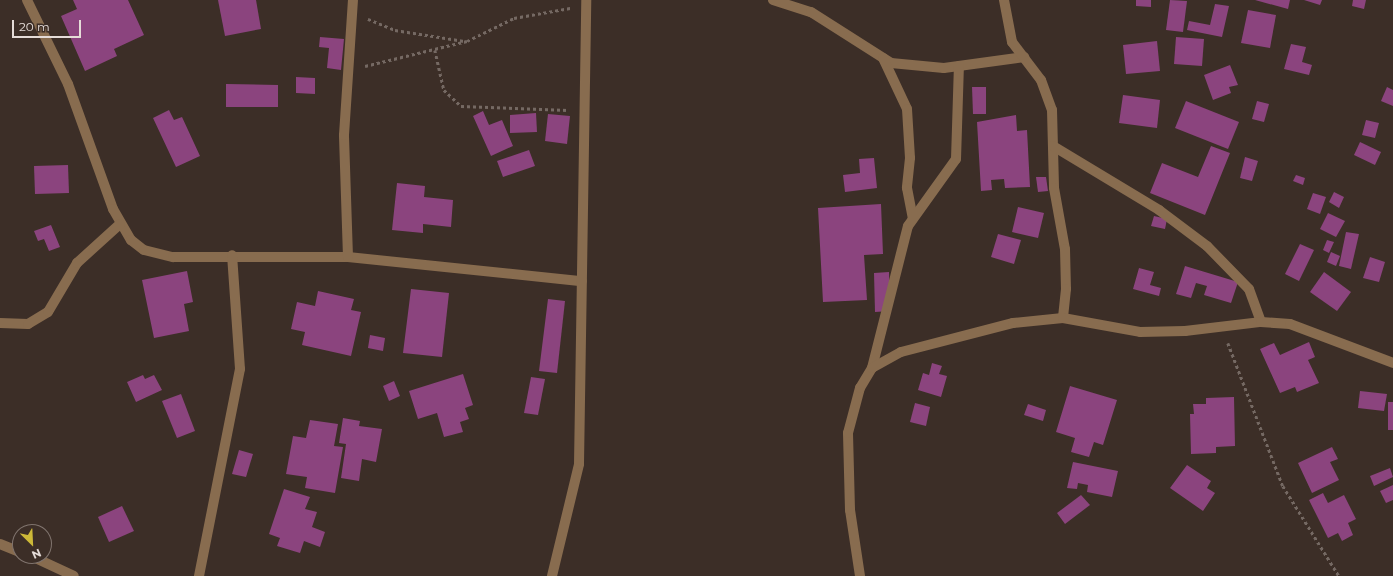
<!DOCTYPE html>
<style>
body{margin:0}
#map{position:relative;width:1393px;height:576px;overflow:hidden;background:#3c2e27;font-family:Montserrat,sans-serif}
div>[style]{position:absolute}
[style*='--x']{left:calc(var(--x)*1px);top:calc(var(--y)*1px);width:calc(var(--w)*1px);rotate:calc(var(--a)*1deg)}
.building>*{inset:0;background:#8b447e}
.path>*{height:2.5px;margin-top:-1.25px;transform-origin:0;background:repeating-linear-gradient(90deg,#756963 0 3px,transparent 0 6px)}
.minor>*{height:10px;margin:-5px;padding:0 5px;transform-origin:5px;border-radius:5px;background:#886c4f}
span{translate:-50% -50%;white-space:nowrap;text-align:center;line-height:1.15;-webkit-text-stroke:4px #3c2e27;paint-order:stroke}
.north{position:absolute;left:12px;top:524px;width:40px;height:40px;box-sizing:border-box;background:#3c2e27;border:1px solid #80746e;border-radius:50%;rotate:156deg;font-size:11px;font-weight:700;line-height:16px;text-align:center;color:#e5dcd8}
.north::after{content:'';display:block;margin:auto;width:14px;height:18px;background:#cdb938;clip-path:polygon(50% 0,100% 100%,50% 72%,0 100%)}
.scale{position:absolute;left:12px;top:20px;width:69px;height:18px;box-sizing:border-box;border:2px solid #e5dcd8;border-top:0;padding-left:5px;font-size:12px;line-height:14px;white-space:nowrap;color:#e5dcd8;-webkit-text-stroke:3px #3c2e27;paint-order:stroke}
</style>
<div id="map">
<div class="building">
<div style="clip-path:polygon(73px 0,128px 0,144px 35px,114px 49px,117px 56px,85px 71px,61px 16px,77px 9px)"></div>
<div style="clip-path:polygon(218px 0,256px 0,261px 29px,225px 36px)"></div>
<div style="clip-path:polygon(1136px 0,1151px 0,1151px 7px,1136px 6px)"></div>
<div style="clip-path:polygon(1170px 0,1187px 1px,1183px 32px,1166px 30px)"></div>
<div style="clip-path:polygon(1255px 0,1290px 0,1288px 9px)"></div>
<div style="clip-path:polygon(1304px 0,1322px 0,1320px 5px)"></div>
<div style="clip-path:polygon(1353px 0,1366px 0,1364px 9px,1352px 6px)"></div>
<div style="clip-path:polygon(1215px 4px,1229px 6px,1222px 37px,1187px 30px,1189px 21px,1210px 25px)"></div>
<div style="clip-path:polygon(1248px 10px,1276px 15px,1270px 48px,1241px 43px)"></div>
<div style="clip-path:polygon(320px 37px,344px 39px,341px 70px,327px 68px,329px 48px,319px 47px)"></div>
<div style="clip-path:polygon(1176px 37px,1204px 39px,1202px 66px,1174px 64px)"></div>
<div style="clip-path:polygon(1157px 41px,1160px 71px,1126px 74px,1123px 45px)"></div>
<div style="clip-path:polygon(1291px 44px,1306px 47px,1302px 62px,1312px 65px,1309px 75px,1284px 69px)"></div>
<div style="clip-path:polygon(1230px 65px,1238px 85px,1229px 87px,1231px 93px,1213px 100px,1204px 75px)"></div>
<div style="clip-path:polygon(296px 77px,315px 78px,315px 94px,296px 93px)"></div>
<div style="clip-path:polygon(226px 84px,278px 85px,278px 107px,226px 107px)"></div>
<div style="clip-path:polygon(972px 87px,986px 87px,986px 114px,973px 114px)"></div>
<div style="clip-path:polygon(1387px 87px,1393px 90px,1393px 106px,1381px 101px)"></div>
<div style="clip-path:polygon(1123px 95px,1160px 100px,1157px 128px,1119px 123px)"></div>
<div style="clip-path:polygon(1186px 101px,1239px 122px,1228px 149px,1175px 128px)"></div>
<div style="clip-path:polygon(1257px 101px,1269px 104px,1264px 122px,1252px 119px)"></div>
<div style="clip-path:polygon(169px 110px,174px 120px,182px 117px,200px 156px,176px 167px,153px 118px)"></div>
<div style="clip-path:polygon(483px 111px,489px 125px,502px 120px,513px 146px,491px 156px,473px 116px)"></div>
<div style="clip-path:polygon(536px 113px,537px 132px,510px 133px,510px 115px)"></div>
<div style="clip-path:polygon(548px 114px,570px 116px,567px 144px,545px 141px)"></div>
<div style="clip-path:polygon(1016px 115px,1017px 131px,1027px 130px,1030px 187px,1005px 188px,1004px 179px,991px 180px,992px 190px,981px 191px,977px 122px)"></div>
<div style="clip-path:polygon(1366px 120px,1379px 123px,1375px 138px,1362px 135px)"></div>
<div style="clip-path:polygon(1360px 142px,1381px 152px,1375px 165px,1354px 155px)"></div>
<div style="clip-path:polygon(1211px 146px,1230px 153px,1205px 215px,1150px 193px,1162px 163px,1198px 177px)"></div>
<div style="clip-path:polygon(529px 150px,535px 166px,503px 177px,497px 161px)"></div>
<div style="clip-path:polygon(1245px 157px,1258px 161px,1252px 181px,1240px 178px)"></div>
<div style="clip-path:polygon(874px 158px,877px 188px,845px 192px,843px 175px,860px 173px,859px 159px)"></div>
<div style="clip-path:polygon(68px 165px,69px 193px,35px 194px,34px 166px)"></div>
<div style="clip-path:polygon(1296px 175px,1305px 178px,1303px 185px,1293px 181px)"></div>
<div style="clip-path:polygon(1036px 177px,1046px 177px,1048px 191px,1038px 192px)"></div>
<div style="clip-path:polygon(397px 183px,425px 186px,424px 197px,453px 200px,451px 227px,423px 224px,423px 233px,392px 230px)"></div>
<div style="clip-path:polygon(1334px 192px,1344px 197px,1339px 208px,1329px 202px)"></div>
<div style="clip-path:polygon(1313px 193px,1326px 197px,1320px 214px,1307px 209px)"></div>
<div style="clip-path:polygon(881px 204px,883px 254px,864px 255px,867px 300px,823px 302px,818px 208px)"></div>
<div style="clip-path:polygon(1018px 207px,1044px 213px,1038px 238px,1012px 232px)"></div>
<div style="clip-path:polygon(1328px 213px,1345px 221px,1336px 237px,1320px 229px)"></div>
<div style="clip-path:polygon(1154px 216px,1167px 219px,1165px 229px,1151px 226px)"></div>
<div style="clip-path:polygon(51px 225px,60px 247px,49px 251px,44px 239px,38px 241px,34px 231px)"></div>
<div style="clip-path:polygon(1346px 232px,1359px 234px,1351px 269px,1339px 266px)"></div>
<div style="clip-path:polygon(998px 234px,1021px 240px,1014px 264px,991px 257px)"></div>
<div style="clip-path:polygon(1327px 240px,1334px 242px,1329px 253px,1323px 250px)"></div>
<div style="clip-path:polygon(1300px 244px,1314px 250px,1299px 281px,1285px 274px)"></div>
<div style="clip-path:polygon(1331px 252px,1340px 256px,1336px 266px,1327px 262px)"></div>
<div style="clip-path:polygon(1370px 257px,1385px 262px,1379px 282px,1363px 278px)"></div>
<div style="clip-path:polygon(1185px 266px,1238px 282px,1231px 303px,1204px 295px,1207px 286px,1196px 283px,1191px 298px,1176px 294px)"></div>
<div style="clip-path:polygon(1139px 268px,1154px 272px,1150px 285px,1161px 288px,1159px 296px,1133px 289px)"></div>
<div style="clip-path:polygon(187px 271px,193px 302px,184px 304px,189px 331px,154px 338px,142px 280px)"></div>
<div style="clip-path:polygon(889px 272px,890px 311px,875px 312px,874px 273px)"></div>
<div style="clip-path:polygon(1324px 272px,1351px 292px,1337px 311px,1310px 292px)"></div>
<div style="clip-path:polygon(411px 289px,449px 293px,442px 357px,403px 353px)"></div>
<div style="clip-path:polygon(318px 291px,354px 299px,351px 310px,361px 312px,351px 356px,302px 345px,305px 332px,291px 329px,297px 302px,315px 306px)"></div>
<div style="clip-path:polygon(548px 299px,565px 301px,557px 373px,539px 371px)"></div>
<div style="clip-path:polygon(370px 335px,385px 338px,383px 351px,368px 348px)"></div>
<div style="clip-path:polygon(1309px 342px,1315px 357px,1308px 360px,1319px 383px,1297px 392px,1295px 387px,1280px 393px,1260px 349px,1274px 343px,1280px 355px)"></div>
<div style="clip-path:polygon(932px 363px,942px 366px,939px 374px,947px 376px,941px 397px,918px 390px,923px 373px,929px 375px)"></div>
<div style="clip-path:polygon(463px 374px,473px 405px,465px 408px,469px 419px,460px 422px,463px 432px,444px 437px,437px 413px,418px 419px,409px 391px)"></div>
<div style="clip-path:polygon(143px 375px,145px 379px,154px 375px,162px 390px,136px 402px,127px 382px)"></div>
<div style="clip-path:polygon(531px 377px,545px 379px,538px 415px,524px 413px)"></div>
<div style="clip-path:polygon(394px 381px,400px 396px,389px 401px,383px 386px)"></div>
<div style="clip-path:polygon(1070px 386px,1117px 400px,1103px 445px,1094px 442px,1089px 457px,1071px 452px,1075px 438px,1056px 432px)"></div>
<div style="clip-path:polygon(1360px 391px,1387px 394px,1384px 411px,1358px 408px)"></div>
<div style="clip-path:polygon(181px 394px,195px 431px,177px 438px,162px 401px)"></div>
<div style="clip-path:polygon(1234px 397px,1235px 446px,1216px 447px,1216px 453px,1191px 454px,1190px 414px,1194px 414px,1193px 404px,1206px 404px,1206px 398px)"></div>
<div style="clip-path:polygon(1388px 402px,1393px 402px,1393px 430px,1388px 430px)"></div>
<div style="clip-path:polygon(915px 403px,930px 407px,926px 426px,910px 422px)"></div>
<div style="clip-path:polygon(1028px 404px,1046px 410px,1043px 421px,1024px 415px)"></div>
<div style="clip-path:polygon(343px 418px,360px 421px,359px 426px,382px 429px,376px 462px,362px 459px,359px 481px,341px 478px,346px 444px,339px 443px)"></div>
<div style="clip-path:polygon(310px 420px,338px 424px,334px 446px,343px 447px,335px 493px,305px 488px,307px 477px,286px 474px,293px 436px,306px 438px)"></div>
<div style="clip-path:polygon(1332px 447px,1338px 459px,1330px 462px,1339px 480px,1312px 493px,1298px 463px)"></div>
<div style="clip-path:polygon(239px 450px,253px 454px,246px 477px,232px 474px)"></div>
<div style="clip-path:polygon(1073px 462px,1118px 471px,1112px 497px,1087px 492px,1088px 485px,1078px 483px,1077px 489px,1067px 488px)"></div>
<div style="clip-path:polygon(1187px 465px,1211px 481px,1207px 488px,1215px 493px,1203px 511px,1170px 488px)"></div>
<div style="clip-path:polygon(1390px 468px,1393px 477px,1374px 486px,1370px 476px)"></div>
<div style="clip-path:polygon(1393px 485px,1393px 500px,1386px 503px,1380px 491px)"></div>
<div style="clip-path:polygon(284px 489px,310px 497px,305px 509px,317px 512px,312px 527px,325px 532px,320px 547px,304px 541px,300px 553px,277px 546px,280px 538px,269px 534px)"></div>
<div style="clip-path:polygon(1323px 493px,1328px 503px,1344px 495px,1356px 519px,1348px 523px,1353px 535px,1342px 541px,1338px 533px,1328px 538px,1309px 500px)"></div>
<div style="clip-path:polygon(1081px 495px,1090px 505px,1065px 524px,1057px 513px)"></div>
<div style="clip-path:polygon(122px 506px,134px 531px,109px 542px,98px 517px)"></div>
</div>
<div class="path">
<div style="--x:368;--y:19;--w:29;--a:22"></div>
<div style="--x:395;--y:30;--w:70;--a:9.1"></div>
<div style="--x:435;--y:50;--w:41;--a:77.3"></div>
<div style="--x:444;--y:90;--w:23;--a:43"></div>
<div style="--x:461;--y:106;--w:107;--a:2.1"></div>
<div style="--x:365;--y:66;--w:105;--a:-13.8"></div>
<div style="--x:467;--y:41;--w:52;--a:-26.1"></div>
<div style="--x:514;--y:18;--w:57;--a:-10.1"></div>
<div style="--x:1228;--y:343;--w:153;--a:69"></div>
<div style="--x:1283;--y:486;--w:106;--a:58.1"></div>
</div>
<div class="minor">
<div style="--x:27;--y:0;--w:93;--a:64"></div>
<div style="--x:68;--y:84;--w:133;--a:70.2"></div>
<div style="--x:113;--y:209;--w:36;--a:60"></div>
<div style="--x:131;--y:240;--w:16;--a:38"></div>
<div style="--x:144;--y:250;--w:30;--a:14"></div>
<div style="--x:173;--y:257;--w:175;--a:0"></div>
<div style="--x:348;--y:257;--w:235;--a:5.9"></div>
<div style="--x:773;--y:0;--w:40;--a:18"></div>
<div style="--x:811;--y:12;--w:95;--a:32.5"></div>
<div style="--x:891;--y:63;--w:53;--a:5.4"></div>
<div style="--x:944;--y:68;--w:81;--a:-7.8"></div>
<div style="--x:1004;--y:0;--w:43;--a:79.2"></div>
<div style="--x:1012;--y:42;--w:48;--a:52.7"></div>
<div style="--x:1041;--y:80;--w:32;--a:70"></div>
<div style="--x:1052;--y:110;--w:78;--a:88.5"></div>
<div style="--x:1054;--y:188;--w:62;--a:79.8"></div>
<div style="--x:1065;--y:249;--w:40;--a:88.6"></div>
<div style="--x:1066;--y:289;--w:29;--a:96"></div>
<div style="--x:883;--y:58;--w:56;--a:64.8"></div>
<div style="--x:907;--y:109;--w:49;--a:86.5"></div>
<div style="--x:910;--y:158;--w:30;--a:96"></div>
<div style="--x:907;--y:188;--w:31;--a:79"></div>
<div style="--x:1053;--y:146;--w:124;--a:31.1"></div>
<div style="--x:1159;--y:210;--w:60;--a:36.9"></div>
<div style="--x:1207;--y:246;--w:60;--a:45.7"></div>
<div style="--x:1249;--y:289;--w:35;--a:70"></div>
<div style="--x:348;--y:257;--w:122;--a:-91.9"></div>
<div style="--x:344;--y:135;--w:135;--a:-86.2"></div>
<div style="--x:0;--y:323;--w:28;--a:2"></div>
<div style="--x:28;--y:324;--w:23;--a:-31"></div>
<div style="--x:48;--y:312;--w:57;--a:-59.4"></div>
<div style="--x:77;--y:263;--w:58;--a:-42.2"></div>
<div style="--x:872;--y:368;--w:146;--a:-75.8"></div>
<div style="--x:908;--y:226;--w:82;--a:-54.4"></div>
<div style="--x:956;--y:159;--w:93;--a:-88.2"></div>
<div style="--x:0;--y:544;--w:22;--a:22"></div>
<div style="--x:31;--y:556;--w:47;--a:24.9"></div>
<div style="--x:199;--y:576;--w:211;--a:-78.8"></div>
<div style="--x:240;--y:369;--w:114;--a:-94"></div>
<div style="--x:552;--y:576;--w:115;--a:-76.4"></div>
<div style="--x:579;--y:464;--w:464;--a:-89.1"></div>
<div style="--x:860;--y:576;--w:67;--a:-98.6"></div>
<div style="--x:850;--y:510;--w:77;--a:-91.5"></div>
<div style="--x:848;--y:433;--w:47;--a:-75.1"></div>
<div style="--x:860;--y:388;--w:23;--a:-59"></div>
<div style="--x:872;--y:368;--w:33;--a:-29"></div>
<div style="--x:901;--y:352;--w:116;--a:-14.5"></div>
<div style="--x:1013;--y:323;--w:50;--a:-5.7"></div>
<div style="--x:1063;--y:318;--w:78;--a:10.3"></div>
<div style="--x:1140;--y:332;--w:45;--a:-1.3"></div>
<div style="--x:1185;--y:331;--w:77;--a:-6.8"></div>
<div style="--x:1261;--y:322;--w:29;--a:4"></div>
<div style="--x:1290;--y:324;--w:110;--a:20.7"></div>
</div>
<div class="north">N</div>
<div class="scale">20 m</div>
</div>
